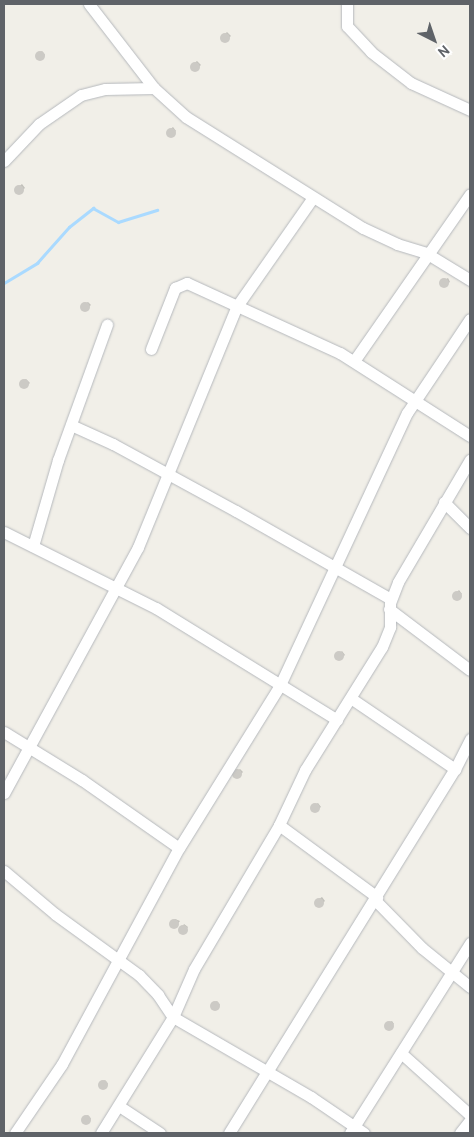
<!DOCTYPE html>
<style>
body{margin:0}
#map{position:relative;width:474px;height:1137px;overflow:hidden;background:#f1efe8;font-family:Cabin,sans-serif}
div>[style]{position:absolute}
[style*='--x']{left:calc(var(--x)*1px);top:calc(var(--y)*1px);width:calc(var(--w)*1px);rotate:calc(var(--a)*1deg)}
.shadow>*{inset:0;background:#0003}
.stream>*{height:2.5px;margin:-1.25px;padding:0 1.25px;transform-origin:1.25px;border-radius:1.25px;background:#aadaff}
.building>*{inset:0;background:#cccac5}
.round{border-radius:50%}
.roads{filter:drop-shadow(0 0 1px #b5b8bc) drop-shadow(0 0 1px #b5b8bc)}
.minor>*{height:11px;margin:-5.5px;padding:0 5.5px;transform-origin:5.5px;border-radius:5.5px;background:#fff}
span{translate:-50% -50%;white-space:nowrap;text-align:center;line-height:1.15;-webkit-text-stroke:4px #fff;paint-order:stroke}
.frame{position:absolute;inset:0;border:5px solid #5f6368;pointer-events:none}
.north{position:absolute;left:409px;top:15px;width:50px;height:50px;-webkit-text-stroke:4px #fff;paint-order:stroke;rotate:139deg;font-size:14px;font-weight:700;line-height:20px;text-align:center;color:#5f6368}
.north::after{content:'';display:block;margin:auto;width:18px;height:22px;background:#5f6368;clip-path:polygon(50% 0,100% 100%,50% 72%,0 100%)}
</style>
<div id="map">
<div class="shadow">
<div style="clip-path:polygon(227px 32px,231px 36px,225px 41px,222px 37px)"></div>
<div style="clip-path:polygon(42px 51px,45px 55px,39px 60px,36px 57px)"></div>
<div style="clip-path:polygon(197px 61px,201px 65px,195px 70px,192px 65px)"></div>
<div style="clip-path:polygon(173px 127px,176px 131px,170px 136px,167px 132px)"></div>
<div style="clip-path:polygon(22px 184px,25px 188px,19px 193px,16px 189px)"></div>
<div style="clip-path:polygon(448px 278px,450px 282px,443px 286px,441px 282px)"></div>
<div style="clip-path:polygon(88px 302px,91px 305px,85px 310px,82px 306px)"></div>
<div style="clip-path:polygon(26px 379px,30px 383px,24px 388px,21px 383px)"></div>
<div style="clip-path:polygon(459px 590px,462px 594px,456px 599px,453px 596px)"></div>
<div style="clip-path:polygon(342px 651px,345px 655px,339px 660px,336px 657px)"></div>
<div style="clip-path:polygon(240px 769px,243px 772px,238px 777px,234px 774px)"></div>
<div style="clip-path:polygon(318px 803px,321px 807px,315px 811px,312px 807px)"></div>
<div style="clip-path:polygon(322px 897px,325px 901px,319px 906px,316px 901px)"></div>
<div style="clip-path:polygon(175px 919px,180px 921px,175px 927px,171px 924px)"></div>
<div style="clip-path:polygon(184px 924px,188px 927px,184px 933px,180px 931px)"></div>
<div style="clip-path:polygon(217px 1001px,220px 1005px,214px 1009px,212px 1005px)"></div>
<div style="clip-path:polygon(392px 1021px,394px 1024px,388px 1029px,385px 1025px)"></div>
<div style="clip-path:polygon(105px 1080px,108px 1084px,102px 1089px,99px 1086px)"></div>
<div style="clip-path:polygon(88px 1115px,91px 1119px,85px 1123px,83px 1119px)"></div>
</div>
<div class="stream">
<div style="--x:4;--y:283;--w:39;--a:-31"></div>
<div style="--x:37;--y:263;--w:48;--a:-48.4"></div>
<div style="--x:69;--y:227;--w:31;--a:-38"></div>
<div style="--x:93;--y:208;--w:29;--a:29"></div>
<div style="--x:118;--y:222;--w:41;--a:-17.1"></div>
</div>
<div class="building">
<div class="round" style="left:220px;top:33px;width:10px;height:10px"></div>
<div class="round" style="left:35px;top:51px;width:10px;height:10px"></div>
<div class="round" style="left:190px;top:62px;width:10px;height:10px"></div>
<div class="round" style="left:166px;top:128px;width:10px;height:10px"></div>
<div class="round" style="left:14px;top:185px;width:10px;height:10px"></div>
<div class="round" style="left:439px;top:278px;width:10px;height:10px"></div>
<div class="round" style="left:80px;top:302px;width:10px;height:10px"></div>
<div class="round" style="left:19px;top:379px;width:10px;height:10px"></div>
<div class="round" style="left:452px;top:591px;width:10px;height:10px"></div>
<div class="round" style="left:334px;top:651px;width:10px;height:10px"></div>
<div class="round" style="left:232px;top:769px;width:10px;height:10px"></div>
<div class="round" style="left:310px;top:803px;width:10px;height:10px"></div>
<div class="round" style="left:314px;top:898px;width:10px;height:10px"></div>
<div class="round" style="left:169px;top:919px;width:10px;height:10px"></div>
<div class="round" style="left:178px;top:925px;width:10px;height:10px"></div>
<div class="round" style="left:210px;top:1001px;width:10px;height:10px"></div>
<div class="round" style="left:384px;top:1021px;width:10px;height:10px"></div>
<div class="round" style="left:98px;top:1080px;width:10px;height:10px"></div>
<div class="round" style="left:81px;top:1115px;width:10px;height:10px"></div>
</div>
<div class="roads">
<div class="minor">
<div style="--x:89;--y:4;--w:106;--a:52.3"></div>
<div style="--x:154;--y:88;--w:43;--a:42.2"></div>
<div style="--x:186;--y:117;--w:209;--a:32.1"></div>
<div style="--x:363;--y:228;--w:38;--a:25"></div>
<div style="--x:397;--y:244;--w:30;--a:17"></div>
<div style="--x:426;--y:253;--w:52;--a:31.5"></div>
<div style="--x:347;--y:4;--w:22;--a:90"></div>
<div style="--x:347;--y:26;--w:35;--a:47"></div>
<div style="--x:371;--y:52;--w:51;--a:37.8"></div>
<div style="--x:411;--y:83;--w:65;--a:24.6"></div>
<div style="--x:4;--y:161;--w:51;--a:-46.6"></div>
<div style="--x:39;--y:124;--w:51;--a:-34.6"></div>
<div style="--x:81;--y:95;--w:25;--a:-14"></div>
<div style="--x:105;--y:89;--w:49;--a:-1.2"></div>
<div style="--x:151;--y:349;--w:66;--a:-68.5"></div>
<div style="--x:175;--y:288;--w:13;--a:-23"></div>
<div style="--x:187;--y:283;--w:168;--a:24.6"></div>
<div style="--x:340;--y:353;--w:154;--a:32.6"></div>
<div style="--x:354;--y:361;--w:203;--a:-55.2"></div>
<div style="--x:71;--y:425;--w:46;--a:24.3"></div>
<div style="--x:113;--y:444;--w:140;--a:28.6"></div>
<div style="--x:236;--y:511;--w:178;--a:29.6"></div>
<div style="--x:444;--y:502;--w:37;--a:45"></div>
<div style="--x:4;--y:532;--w:170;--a:26.6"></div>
<div style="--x:156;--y:608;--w:213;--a:31.7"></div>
<div style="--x:33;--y:546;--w:90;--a:-73.8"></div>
<div style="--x:58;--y:460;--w:144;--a:-70.1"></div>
<div style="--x:389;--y:609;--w:101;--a:37"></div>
<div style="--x:352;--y:699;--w:125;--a:34.2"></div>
<div style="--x:4;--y:732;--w:92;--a:31.6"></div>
<div style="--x:82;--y:780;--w:118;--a:35"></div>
<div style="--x:4;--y:793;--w:280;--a:-61.4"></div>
<div style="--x:138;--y:547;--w:261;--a:-67.7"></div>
<div style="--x:237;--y:306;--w:131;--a:-55"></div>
<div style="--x:279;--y:825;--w:122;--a:36.3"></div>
<div style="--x:4;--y:871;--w:67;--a:40.1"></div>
<div style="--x:55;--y:914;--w:104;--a:36"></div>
<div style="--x:139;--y:975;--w:28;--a:46"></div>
<div style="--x:158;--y:995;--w:27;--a:56"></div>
<div style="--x:173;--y:1017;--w:160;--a:30.1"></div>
<div style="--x:311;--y:1097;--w:64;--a:34.2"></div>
<div style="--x:375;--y:900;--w:67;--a:45.6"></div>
<div style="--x:422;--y:948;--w:62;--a:39.1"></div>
<div style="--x:401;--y:1053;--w:93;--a:41.9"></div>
<div style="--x:119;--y:1106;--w:49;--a:33.4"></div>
<div style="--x:15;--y:1133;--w:83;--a:-55.7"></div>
<div style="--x:62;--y:1064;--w:246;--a:-61.6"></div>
<div style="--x:179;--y:848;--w:192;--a:-58.2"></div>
<div style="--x:280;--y:685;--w:300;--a:-65"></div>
<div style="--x:407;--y:413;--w:113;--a:-56.2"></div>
<div style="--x:101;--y:1133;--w:137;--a:-58.2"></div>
<div style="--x:173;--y:1017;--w:52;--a:-66.4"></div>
<div style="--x:194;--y:969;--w:167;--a:-59.4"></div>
<div style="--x:279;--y:825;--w:61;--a:-64.7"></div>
<div style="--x:305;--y:770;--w:145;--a:-58"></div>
<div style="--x:382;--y:647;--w:22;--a:-68"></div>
<div style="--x:390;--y:627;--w:24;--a:-90"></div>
<div style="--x:390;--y:603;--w:22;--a:-69"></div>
<div style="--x:398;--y:582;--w:142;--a:-59.5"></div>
<div style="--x:229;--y:1133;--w:428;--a:-58.2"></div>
<div style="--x:455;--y:769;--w:34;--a:-63"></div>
<div style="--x:350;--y:1133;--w:225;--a:-57.7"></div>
<div style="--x:460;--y:1133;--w:16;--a:-52"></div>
</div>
</div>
<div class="frame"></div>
<div class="north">N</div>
</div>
